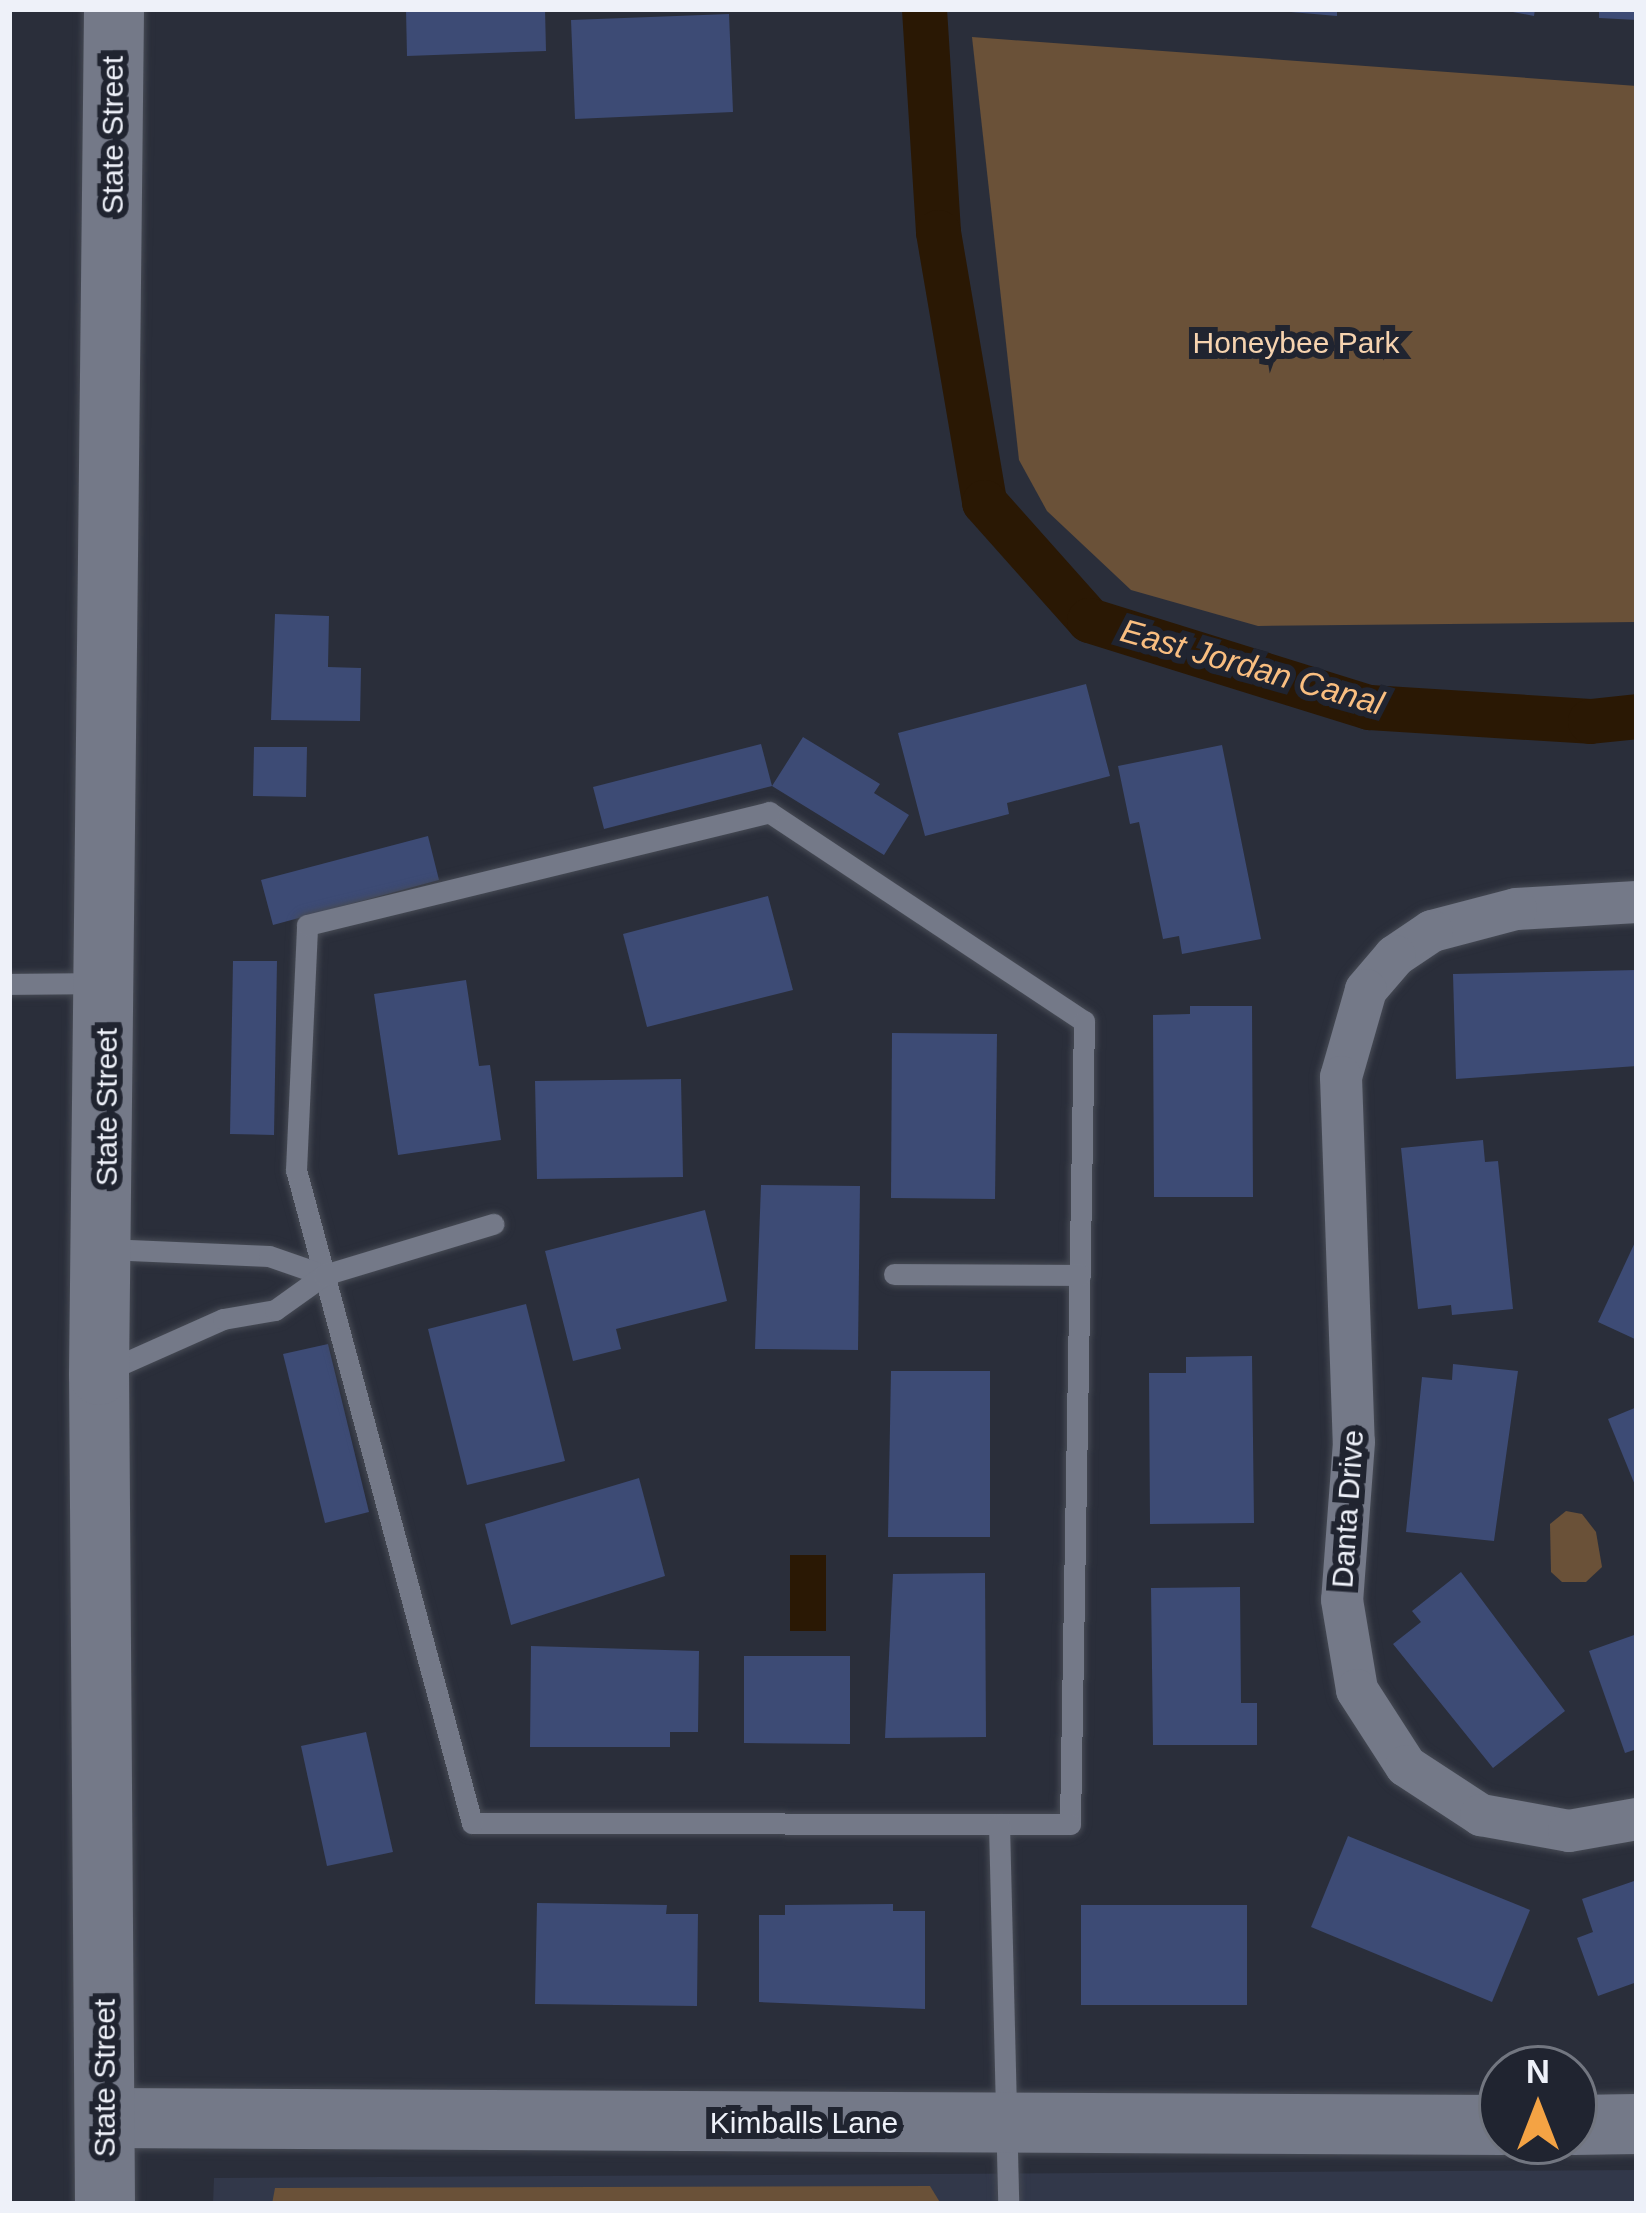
<!DOCTYPE html>
<style>
body{margin:0}
#map{position:relative;width:1646px;height:2213px;overflow:hidden;background:#2a2e3a;font-family:Helvetica,sans-serif}
div>[style]{position:absolute}
[style*='--x']{left:calc(var(--x)*1px);top:calc(var(--y)*1px);width:calc(var(--w)*1px);rotate:calc(var(--a)*1deg)}
.built>*{inset:0;background:#32384a}
.green>*{inset:0;background:#6a5138}
.water>*{inset:0;background:#2a1804}
.canal>*{height:45px;margin:-22.5px;padding:0 22.5px;transform-origin:22.5px;border-radius:22.5px;background:#2a1804}
.building>*{inset:0;background:#3d4b75}
.roads{filter:drop-shadow(0 0 3px #474b55) drop-shadow(0 0 3px #474b55)}
.lane>*{height:21px;margin:-10.5px;padding:0 10.5px;transform-origin:10.5px;border-radius:10.5px;background:#747988}
.street>*{height:42px;margin:-21px;padding:0 21px;transform-origin:21px;border-radius:21px;background:#747988}
.secondary>*{height:60px;margin:-30px;padding:0 30px;transform-origin:30px;border-radius:30px;background:#747988}
span{translate:-50% -50%;white-space:nowrap;text-align:center;line-height:1.15;-webkit-text-stroke:12px #202430;paint-order:stroke}
.street-label{font-size:30px;color:#eef1f9}
.park-label{font-size:30px;color:#f6d3af}
.water-label{font-size:33px;color:#f9be80;font-style:italic}
.frame{position:absolute;inset:0;border:12px solid #eef1f9;pointer-events:none}
.north{position:absolute;left:1478px;top:2045px;width:120px;height:120px;box-sizing:border-box;background:#202430;border:3px solid #727680;border-radius:50%;rotate:0deg;font-size:33px;font-weight:700;line-height:48px;text-align:center;color:#eef1f9}
.north::after{content:'';display:block;margin:auto;width:42px;height:54px;background:#f4a344;clip-path:polygon(50% 0,100% 100%,50% 72%,0 100%)}
</style>
<div id="map">
<div class="built">
<div style="clip-path:polygon(1637px 2170px,1637px 2204px,213px 2204px,214px 2178px)"></div>
</div>
<div class="green">
<div style="clip-path:polygon(972px 37px,1637px 86px,1637px 622px,1258px 626px,1131px 590px,1047px 511px,1019px 460px)"></div>
<div style="clip-path:polygon(1566px 1511px,1582px 1514px,1596px 1532px,1602px 1567px,1586px 1582px,1562px 1582px,1551px 1572px,1550px 1524px)"></div>
<div style="clip-path:polygon(930px 2186px,941px 2204px,272px 2204px,275px 2188px)"></div>
</div>
<div class="water">
<div style="clip-path:polygon(790px 1555px,826px 1555px,826px 1631px,790px 1631px)"></div>
</div>
<div class="canal">
<div style="--x:924;--y:9;--w:223;--a:86.4"></div>
<div style="--x:938;--y:232;--w:274;--a:80.3"></div>
<div style="--x:984;--y:502;--w:158;--a:48.3"></div>
<div style="--x:1089;--y:620;--w:293;--a:17.3"></div>
<div style="--x:1369;--y:707;--w:221;--a:3.6"></div>
<div style="--x:1590;--y:721;--w:47;--a:-6.1"></div>
</div>
<div class="building">
<div style="clip-path:polygon(406px 9px,545px 9px,546px 51px,407px 56px)"></div>
<div style="clip-path:polygon(1291px 9px,1337px 9px,1337px 16px,1291px 12px)"></div>
<div style="clip-path:polygon(1497px 9px,1535px 9px,1534px 16px)"></div>
<div style="clip-path:polygon(1599px 9px,1637px 9px,1637px 20px,1599px 18px)"></div>
<div style="clip-path:polygon(729px 14px,733px 112px,575px 119px,571px 20px)"></div>
<div style="clip-path:polygon(275px 614px,329px 616px,328px 667px,361px 668px,360px 721px,271px 720px)"></div>
<div style="clip-path:polygon(1086px 684px,1110px 776px,1007px 803px,1009px 814px,925px 836px,898px 733px)"></div>
<div style="clip-path:polygon(803px 737px,880px 784px,874px 793px,909px 815px,884px 855px,772px 786px)"></div>
<div style="clip-path:polygon(761px 744px,772px 786px,604px 829px,593px 787px)"></div>
<div style="clip-path:polygon(1222px 745px,1261px 939px,1182px 954px,1179px 936px,1163px 939px,1139px 822px,1130px 824px,1118px 766px)"></div>
<div style="clip-path:polygon(254px 747px,307px 747px,306px 797px,253px 796px)"></div>
<div style="clip-path:polygon(428px 836px,439px 880px,273px 925px,261px 880px)"></div>
<div style="clip-path:polygon(768px 896px,793px 990px,647px 1027px,623px 934px)"></div>
<div style="clip-path:polygon(233px 961px,277px 961px,274px 1135px,230px 1134px)"></div>
<div style="clip-path:polygon(1637px 970px,1637px 1066px,1456px 1079px,1453px 974px)"></div>
<div style="clip-path:polygon(466px 980px,479px 1066px,490px 1065px,501px 1140px,398px 1155px,374px 994px)"></div>
<div style="clip-path:polygon(1190px 1006px,1252px 1006px,1253px 1197px,1154px 1197px,1153px 1015px,1190px 1014px)"></div>
<div style="clip-path:polygon(892px 1033px,997px 1034px,995px 1199px,891px 1198px)"></div>
<div style="clip-path:polygon(681px 1079px,683px 1177px,537px 1179px,535px 1081px)"></div>
<div style="clip-path:polygon(1483px 1140px,1485px 1162px,1498px 1161px,1513px 1309px,1452px 1315px,1451px 1305px,1418px 1309px,1401px 1148px)"></div>
<div style="clip-path:polygon(761px 1185px,860px 1186px,858px 1350px,755px 1349px)"></div>
<div style="clip-path:polygon(705px 1210px,727px 1301px,616px 1329px,621px 1349px,573px 1361px,545px 1251px)"></div>
<div style="clip-path:polygon(1637px 1238px,1637px 1340px,1598px 1322px)"></div>
<div style="clip-path:polygon(526px 1304px,565px 1461px,467px 1485px,428px 1329px)"></div>
<div style="clip-path:polygon(328px 1344px,369px 1512px,325px 1523px,283px 1354px)"></div>
<div style="clip-path:polygon(1252px 1356px,1254px 1523px,1150px 1524px,1149px 1373px,1186px 1373px,1186px 1357px)"></div>
<div style="clip-path:polygon(1453px 1364px,1518px 1371px,1494px 1541px,1406px 1532px,1422px 1377px,1452px 1380px)"></div>
<div style="clip-path:polygon(891px 1371px,990px 1371px,990px 1537px,888px 1537px)"></div>
<div style="clip-path:polygon(1637px 1407px,1637px 1490px,1608px 1419px)"></div>
<div style="clip-path:polygon(639px 1478px,665px 1576px,511px 1625px,485px 1524px)"></div>
<div style="clip-path:polygon(1461px 1572px,1565px 1711px,1493px 1768px,1393px 1644px,1421px 1622px,1412px 1611px)"></div>
<div style="clip-path:polygon(985px 1573px,986px 1737px,885px 1738px,893px 1574px)"></div>
<div style="clip-path:polygon(1240px 1587px,1241px 1703px,1257px 1703px,1257px 1745px,1153px 1745px,1151px 1588px)"></div>
<div style="clip-path:polygon(1637px 1634px,1637px 1749px,1625px 1753px,1589px 1651px)"></div>
<div style="clip-path:polygon(531px 1646px,699px 1651px,698px 1732px,670px 1732px,670px 1747px,530px 1747px)"></div>
<div style="clip-path:polygon(744px 1656px,850px 1656px,850px 1744px,744px 1743px)"></div>
<div style="clip-path:polygon(366px 1732px,393px 1852px,327px 1866px,301px 1746px)"></div>
<div style="clip-path:polygon(1348px 1836px,1530px 1910px,1492px 2002px,1311px 1927px)"></div>
<div style="clip-path:polygon(1637px 1880px,1637px 1982px,1598px 1996px,1577px 1938px,1593px 1932px,1582px 1899px)"></div>
<div style="clip-path:polygon(537px 1903px,667px 1905px,666px 1914px,698px 1914px,697px 2006px,535px 2004px)"></div>
<div style="clip-path:polygon(893px 1904px,893px 1911px,925px 1911px,925px 2009px,759px 2002px,759px 1915px,785px 1915px,785px 1905px)"></div>
<div style="clip-path:polygon(1081px 1905px,1247px 1905px,1247px 2005px,1081px 2005px)"></div>
</div>
<div class="roads">
<div class="lane">
<div style="--x:769;--y:812;--w:378;--a:33.6"></div>
<div style="--x:1084;--y:1021;--w:803;--a:91"></div>
<div style="--x:1070;--y:1824;--w:598;--a:-179.9"></div>
<div style="--x:472;--y:1823;--w:676;--a:-105.08"></div>
<div style="--x:296;--y:1170;--w:245;--a:-87.4"></div>
<div style="--x:307;--y:925;--w:476;--a:-13.7"></div>
<div style="--x:9;--y:984;--w:91;--a:-0.6"></div>
<div style="--x:106;--y:1249;--w:163;--a:2.5"></div>
<div style="--x:269;--y:1256;--w:58;--a:19.1"></div>
<div style="--x:894;--y:1274;--w:186;--a:0.3"></div>
<div style="--x:104;--y:1372;--w:130;--a:-24"></div>
<div style="--x:223;--y:1319;--w:53;--a:-9.8"></div>
<div style="--x:275;--y:1310;--w:60;--a:-35.5"></div>
<div style="--x:324;--y:1275;--w:177;--a:-16.8"></div>
<div style="--x:999;--y:1824;--w:380;--a:88.6"></div>
</div>
<div class="street">
<div style="--x:1637;--y:902;--w:121;--a:176.7"></div>
<div style="--x:1516;--y:909;--w:87;--a:165.3"></div>
<div style="--x:1432;--y:931;--w:45;--a:146"></div>
<div style="--x:1395;--y:956;--w:45;--a:130.5"></div>
<div style="--x:1366;--y:990;--w:91;--a:106"></div>
<div style="--x:1341;--y:1077;--w:365;--a:88"></div>
<div style="--x:1354;--y:1442;--w:158;--a:94.3"></div>
<div style="--x:1342;--y:1600;--w:91;--a:80.5"></div>
<div style="--x:1357;--y:1690;--w:90;--a:57.2"></div>
<div style="--x:1406;--y:1766;--w:90;--a:33.2"></div>
<div style="--x:1481;--y:1815;--w:89;--a:10.3"></div>
<div style="--x:1569;--y:1831;--w:69;--a:-10"></div>
</div>
<div class="secondary">
<div style="--x:105;--y:2118;--w:1397;--a:0.29"></div>
<div style="--x:1574;--y:2125;--w:63;--a:-0.9"></div>
<div style="--x:105;--y:2204;--w:829;--a:-90.41"></div>
<div style="--x:99;--y:1375;--w:1366;--a:-89.37"></div>
</div>
</div>
<div class="street-label">
<span style="left:113px;top:135px;rotate:-90deg">State Street</span>
<span style="left:107px;top:1107px;rotate:-90deg">State Street</span>
<span style="left:1348px;top:1509px;rotate:-86deg">Danta Drive</span>
<span style="left:105px;top:2078px;rotate:-90deg">State Street</span>
<span style="left:804px;top:2123px">Kimballs Lane</span>
</div>
<div class="park-label">
<span style="left:1296px;top:343px">Honeybee Park</span>
</div>
<div class="water-label">
<span style="left:1252px;top:667px;rotate:16deg">East Jordan Canal</span>
</div>
<div class="frame"></div>
<div class="north">N</div>
</div>
